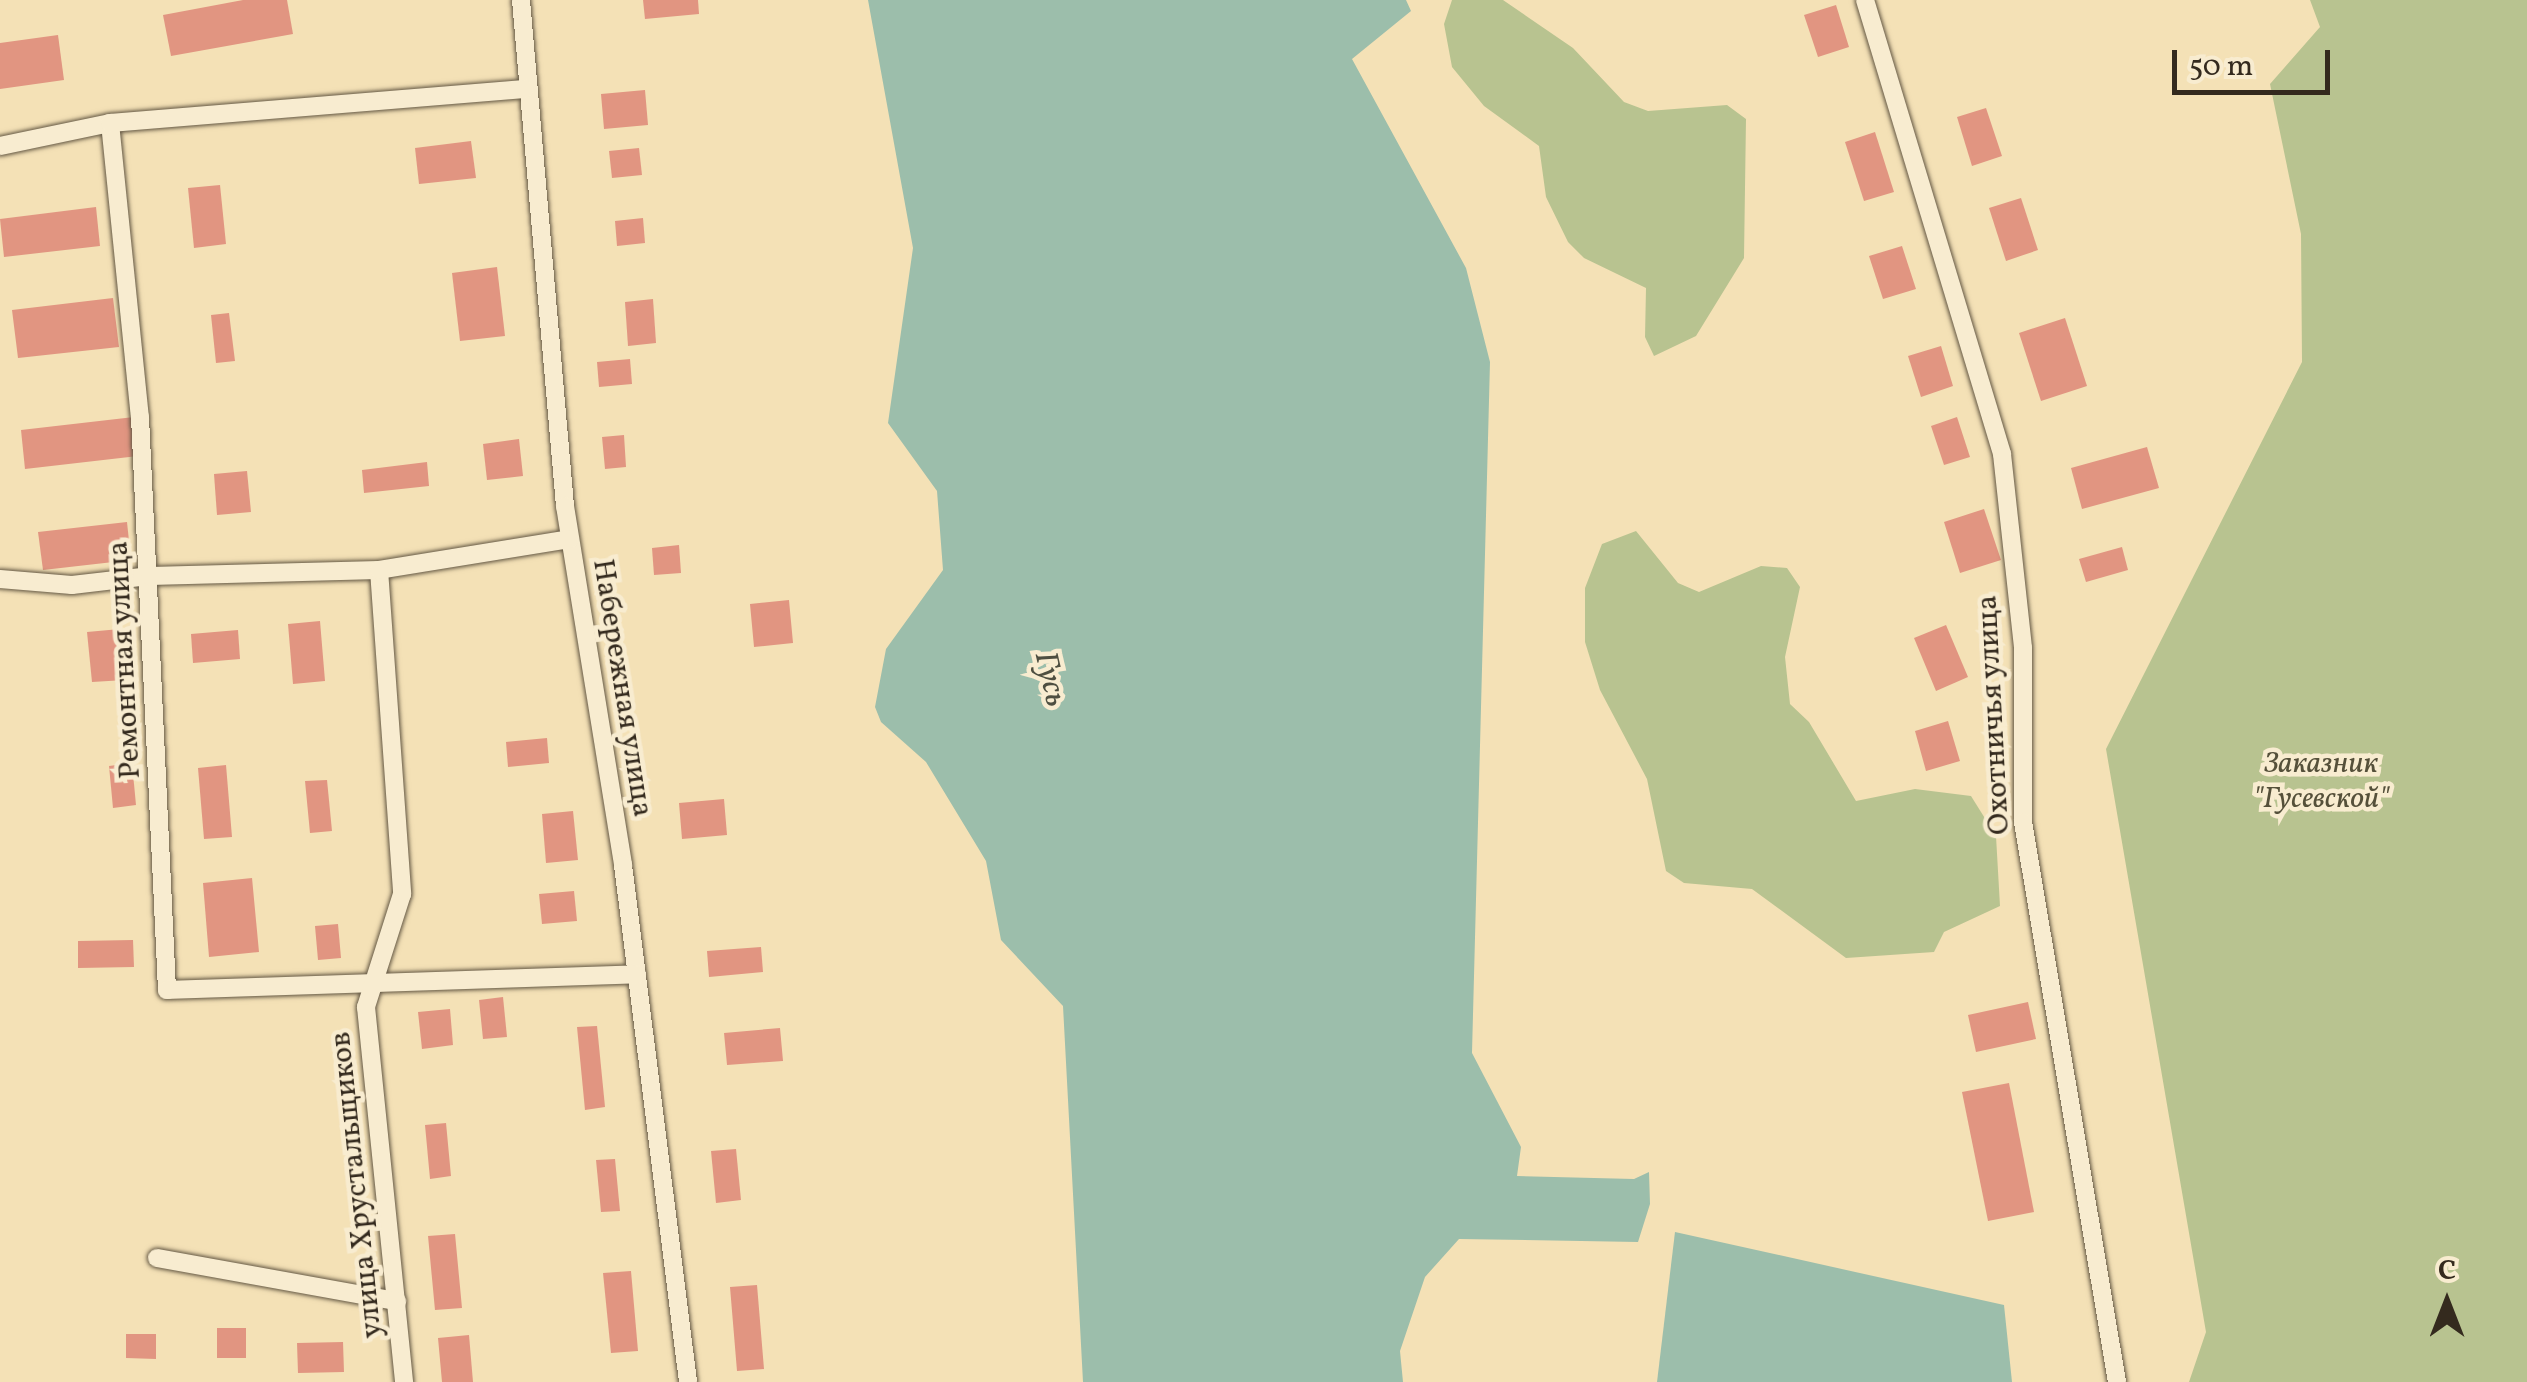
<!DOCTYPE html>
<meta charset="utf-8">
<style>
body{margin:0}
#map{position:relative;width:2527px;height:1382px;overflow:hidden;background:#f4e1b6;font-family:Vollkorn,serif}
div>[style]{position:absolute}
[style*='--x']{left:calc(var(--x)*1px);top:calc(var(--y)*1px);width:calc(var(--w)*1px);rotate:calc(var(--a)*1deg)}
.green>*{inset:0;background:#b8c390}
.water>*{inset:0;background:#9cbeab}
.building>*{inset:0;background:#e19581}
.roads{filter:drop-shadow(0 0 2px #645844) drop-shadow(0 0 2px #645844)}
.minor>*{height:18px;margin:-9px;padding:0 9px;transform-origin:9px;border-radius:9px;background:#f8ecd0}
span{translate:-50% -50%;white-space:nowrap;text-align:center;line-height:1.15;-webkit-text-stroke:9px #f8ecd0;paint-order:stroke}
.street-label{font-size:30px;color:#342a1e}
.park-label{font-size:30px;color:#55503a;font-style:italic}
.water-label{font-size:32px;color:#4e4f41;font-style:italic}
.north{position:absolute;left:2397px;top:1252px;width:100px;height:100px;-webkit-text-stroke:8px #f8ecd0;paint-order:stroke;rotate:0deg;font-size:28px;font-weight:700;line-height:40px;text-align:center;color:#342a1e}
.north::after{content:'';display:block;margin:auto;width:35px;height:45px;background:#342a1e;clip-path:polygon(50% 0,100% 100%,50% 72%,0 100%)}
.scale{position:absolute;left:2172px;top:50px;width:158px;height:45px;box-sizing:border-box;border:5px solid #342a1e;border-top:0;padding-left:12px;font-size:30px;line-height:35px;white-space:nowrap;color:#342a1e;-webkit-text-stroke:8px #f8ecd0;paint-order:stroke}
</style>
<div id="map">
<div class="green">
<div style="clip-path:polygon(1452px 0,1503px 0,1573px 48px,1624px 102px,1648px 111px,1727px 105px,1746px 119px,1744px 258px,1696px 336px,1654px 356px,1645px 337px,1646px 288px,1584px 258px,1568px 242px,1546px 197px,1539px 146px,1484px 106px,1452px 67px,1444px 24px)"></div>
<div style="clip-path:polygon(2310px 0,2527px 0,2527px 1382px,2189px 1382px,2206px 1332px,2106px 749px,2302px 362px,2301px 234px,2270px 84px,2320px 27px)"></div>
<div style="clip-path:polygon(1636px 531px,1678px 583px,1699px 592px,1761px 566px,1787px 568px,1800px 587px,1785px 657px,1790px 704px,1809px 722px,1856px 801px,1915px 789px,1971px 796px,1996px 836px,2000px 906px,1944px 932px,1934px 952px,1846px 958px,1752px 889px,1684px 883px,1666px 871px,1647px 779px,1600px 690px,1585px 642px,1585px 588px,1602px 544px)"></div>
</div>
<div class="water">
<div style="clip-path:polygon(868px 0,1406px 0,1411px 11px,1352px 59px,1466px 268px,1490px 362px,1472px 1053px,1521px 1147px,1517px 1176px,1634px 1179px,1649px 1172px,1650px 1204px,1638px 1242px,1459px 1239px,1425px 1277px,1400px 1351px,1403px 1382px,1083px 1382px,1063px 1006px,1001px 940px,986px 861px,926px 762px,881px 722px,875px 707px,886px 649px,943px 570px,937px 491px,888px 423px,913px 248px)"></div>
<div style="clip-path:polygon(1675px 1232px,2004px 1305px,2012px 1382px,1657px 1382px)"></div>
</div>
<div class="building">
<div style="clip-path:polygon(243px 0,287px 0,293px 34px,171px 56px,163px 15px)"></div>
<div style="clip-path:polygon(643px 0,698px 0,699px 14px,645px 19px)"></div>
<div style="clip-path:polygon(1836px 5px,1849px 47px,1818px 57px,1804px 15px)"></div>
<div style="clip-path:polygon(58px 35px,64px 80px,0 89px,0 43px)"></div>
<div style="clip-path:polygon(645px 90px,648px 125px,604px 129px,601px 94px)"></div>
<div style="clip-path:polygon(1986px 108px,2002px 156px,1972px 166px,1957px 117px)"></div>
<div style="clip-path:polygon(1875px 132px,1894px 192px,1864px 201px,1845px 142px)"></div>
<div style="clip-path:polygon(471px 141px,476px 178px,419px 184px,415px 148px)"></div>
<div style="clip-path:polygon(639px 148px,642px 175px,612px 178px,609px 151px)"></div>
<div style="clip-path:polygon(220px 185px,226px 244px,194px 248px,188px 188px)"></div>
<div style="clip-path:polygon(2021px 198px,2038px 250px,2006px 261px,1989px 208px)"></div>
<div style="clip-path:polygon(96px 207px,100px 246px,4px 257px,0 219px)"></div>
<div style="clip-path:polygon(643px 218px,645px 243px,617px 246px,615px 221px)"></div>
<div style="clip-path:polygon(1902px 246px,1916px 289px,1883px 299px,1869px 256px)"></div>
<div style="clip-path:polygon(497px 267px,505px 336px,460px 341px,452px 273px)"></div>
<div style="clip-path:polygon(113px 298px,119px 347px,18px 358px,12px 310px)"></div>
<div style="clip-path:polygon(653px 299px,656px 343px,628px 346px,625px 302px)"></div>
<div style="clip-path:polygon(229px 313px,235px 361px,216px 363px,211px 315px)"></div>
<div style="clip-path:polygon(2065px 318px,2087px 386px,2041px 401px,2019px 333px)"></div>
<div style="clip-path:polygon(1941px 346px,1953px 386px,1921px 397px,1908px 356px)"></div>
<div style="clip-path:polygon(630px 359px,632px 384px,599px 387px,597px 362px)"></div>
<div style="clip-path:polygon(134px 417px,138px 456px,25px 469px,21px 430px)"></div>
<div style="clip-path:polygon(1957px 417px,1970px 457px,1944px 465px,1931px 426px)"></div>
<div style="clip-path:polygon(624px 435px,626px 467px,605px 469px,602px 437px)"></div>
<div style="clip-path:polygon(519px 439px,523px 476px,487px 480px,483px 444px)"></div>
<div style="clip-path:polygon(2147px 447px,2159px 488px,2082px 509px,2071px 468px)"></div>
<div style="clip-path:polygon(427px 462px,429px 486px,364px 493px,362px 470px)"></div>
<div style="clip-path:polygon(247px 471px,251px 512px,217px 515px,214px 474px)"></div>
<div style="clip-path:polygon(1984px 509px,2001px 560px,1960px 573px,1944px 522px)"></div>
<div style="clip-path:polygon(127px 522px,131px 560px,43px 570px,38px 532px)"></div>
<div style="clip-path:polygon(679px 545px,681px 573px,654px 575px,652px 548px)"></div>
<div style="clip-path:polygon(2122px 547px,2128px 570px,2086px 582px,2079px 559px)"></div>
<div style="clip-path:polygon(789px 600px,793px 643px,754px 647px,750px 604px)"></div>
<div style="clip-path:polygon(320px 621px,325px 681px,293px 684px,288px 624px)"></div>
<div style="clip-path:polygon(1946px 625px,1968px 677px,1936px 691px,1914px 638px)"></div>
<div style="clip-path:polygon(120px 629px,125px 680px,92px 682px,87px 632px)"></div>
<div style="clip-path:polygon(238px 630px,240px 659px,193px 663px,191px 634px)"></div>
<div style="clip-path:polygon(1948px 721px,1960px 761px,1926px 771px,1915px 731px)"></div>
<div style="clip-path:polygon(547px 738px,549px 763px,508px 767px,506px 742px)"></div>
<div style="clip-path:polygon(132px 763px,136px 805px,113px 808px,109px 766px)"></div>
<div style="clip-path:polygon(226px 765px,232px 837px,204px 839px,198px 768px)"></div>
<div style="clip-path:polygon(327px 780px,332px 831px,310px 833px,305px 781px)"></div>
<div style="clip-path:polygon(724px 799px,727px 835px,682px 839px,679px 803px)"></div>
<div style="clip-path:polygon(573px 811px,578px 860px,546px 863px,542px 814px)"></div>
<div style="clip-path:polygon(252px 878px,259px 952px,209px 957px,203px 883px)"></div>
<div style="clip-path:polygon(574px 891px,577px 921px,542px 924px,539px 894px)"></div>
<div style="clip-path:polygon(338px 924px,341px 958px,318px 960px,315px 926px)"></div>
<div style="clip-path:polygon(133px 940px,134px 967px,78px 968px,78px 941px)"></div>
<div style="clip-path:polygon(761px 947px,763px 972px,709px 977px,707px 951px)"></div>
<div style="clip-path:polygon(503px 997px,507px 1037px,483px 1039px,479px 1000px)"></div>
<div style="clip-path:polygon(2028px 1002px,2036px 1039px,1976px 1052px,1968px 1015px)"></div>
<div style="clip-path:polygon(450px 1009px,453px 1045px,422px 1049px,418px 1012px)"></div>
<div style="clip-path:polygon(597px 1026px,605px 1107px,585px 1110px,577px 1027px)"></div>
<div style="clip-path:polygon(780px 1028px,783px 1061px,727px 1065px,724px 1033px)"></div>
<div style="clip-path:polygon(2009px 1083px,2034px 1212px,1988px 1221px,1962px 1092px)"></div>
<div style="clip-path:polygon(446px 1123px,451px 1176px,430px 1179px,425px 1125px)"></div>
<div style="clip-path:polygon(736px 1149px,741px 1200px,716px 1203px,711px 1151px)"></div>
<div style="clip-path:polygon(615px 1159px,620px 1211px,601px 1212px,596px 1160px)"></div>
<div style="clip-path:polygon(455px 1234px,462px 1308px,435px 1310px,428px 1236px)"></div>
<div style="clip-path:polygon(631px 1271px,638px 1351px,611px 1353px,603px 1273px)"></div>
<div style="clip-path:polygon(757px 1285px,764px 1369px,737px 1371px,730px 1287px)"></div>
<div style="clip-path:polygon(217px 1328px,246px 1328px,246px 1358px,217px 1358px)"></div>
<div style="clip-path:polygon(126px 1334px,156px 1334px,156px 1359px,126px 1358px)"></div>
<div style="clip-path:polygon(469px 1335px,473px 1382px,442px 1382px,438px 1338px)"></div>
<div style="clip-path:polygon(343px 1342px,344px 1372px,298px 1373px,297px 1343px)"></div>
</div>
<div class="roads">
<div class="minor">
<div style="--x:521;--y:0;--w:508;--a:85.03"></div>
<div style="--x:565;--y:506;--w:364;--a:80.8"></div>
<div style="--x:623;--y:865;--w:521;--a:82.83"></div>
<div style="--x:1865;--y:0;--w:474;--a:73.2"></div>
<div style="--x:2002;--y:454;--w:195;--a:83.8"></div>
<div style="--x:2023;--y:648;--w:174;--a:90"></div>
<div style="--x:2023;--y:822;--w:568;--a:80.47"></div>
<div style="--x:110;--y:123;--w:296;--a:84.2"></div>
<div style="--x:140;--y:417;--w:574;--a:87.3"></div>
<div style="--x:167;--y:990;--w:470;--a:-1.9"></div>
<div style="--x:0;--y:146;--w:112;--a:-11.8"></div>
<div style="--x:110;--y:123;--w:416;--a:-4.7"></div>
<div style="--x:379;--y:570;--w:325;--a:85.9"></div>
<div style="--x:402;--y:894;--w:119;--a:107.7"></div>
<div style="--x:366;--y:1007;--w:377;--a:84.2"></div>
<div style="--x:0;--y:579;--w:72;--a:4.8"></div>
<div style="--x:72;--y:585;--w:79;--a:-6.6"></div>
<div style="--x:150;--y:576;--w:229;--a:-1.5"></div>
<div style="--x:379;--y:570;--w:193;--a:-9.2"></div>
<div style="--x:157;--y:1258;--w:244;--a:10.2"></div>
</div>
</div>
<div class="street-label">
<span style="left:125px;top:660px;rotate:-93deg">Ремонтная улица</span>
<span style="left:622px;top:688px;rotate:81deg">Набережная улица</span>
<span style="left:1994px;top:715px;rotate:-93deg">Охотничья улица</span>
<span style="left:357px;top:1185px;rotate:-96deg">улица Хрустальщиков</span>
</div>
<div class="park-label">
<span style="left:2321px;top:781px">Заказник<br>"Гусевской"</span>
</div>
<div class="water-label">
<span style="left:1049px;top:679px;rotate:77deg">Гусь</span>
</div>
<div class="north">С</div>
<div class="scale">50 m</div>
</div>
